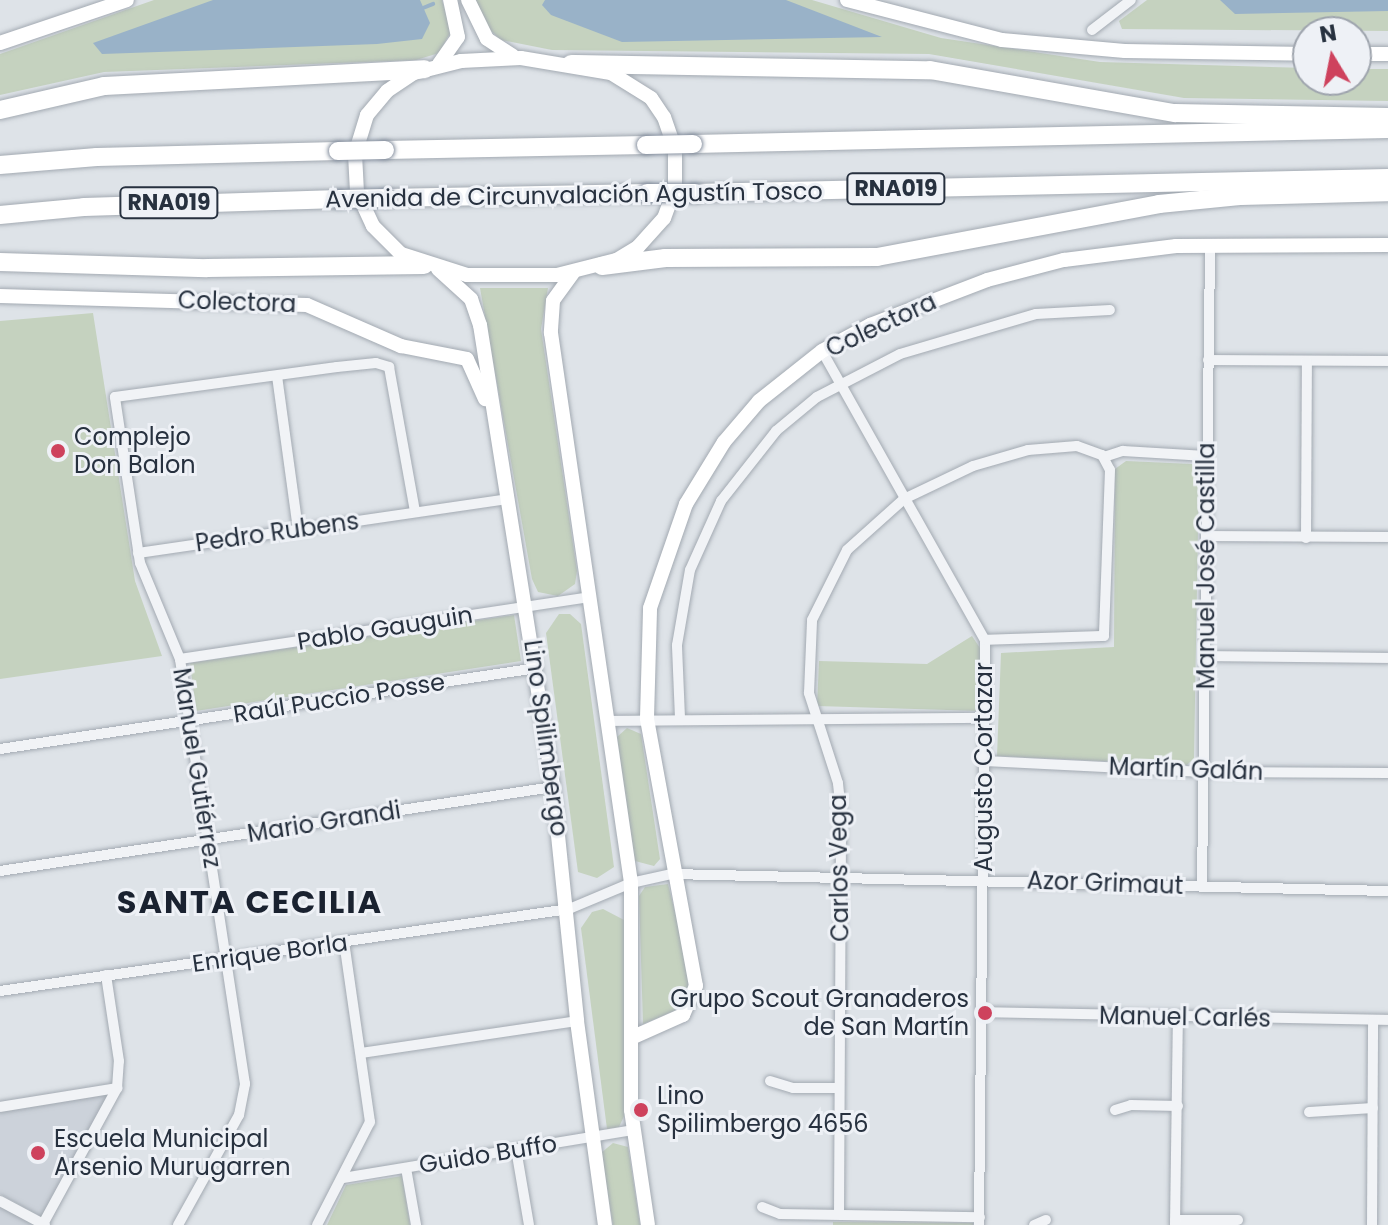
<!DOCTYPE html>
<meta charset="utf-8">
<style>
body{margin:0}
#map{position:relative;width:1388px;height:1225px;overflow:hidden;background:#dee3e8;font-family:Poppins,sans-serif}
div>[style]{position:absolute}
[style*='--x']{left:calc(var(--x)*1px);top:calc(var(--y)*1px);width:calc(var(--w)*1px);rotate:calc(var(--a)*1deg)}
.built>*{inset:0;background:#ccd2da}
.green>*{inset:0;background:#c5d2bf}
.water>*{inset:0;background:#99b2c8}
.stream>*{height:4px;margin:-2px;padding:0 2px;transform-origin:2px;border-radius:2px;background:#99b2c8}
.roads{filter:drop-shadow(0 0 2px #a3aab2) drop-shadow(0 0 2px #a3aab2)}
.street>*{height:10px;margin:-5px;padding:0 5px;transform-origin:5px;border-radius:5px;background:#f1f3f6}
.secondary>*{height:14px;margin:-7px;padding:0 7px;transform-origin:7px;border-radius:7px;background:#fff}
.highway>*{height:18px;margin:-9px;padding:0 9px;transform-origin:9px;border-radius:9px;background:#fff}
.bridges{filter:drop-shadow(0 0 2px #86909f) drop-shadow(0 0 2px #86909f)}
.highway-bridge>*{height:18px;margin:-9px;padding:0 9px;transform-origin:9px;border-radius:9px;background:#fff}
.dots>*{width:22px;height:22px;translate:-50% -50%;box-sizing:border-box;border:4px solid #eef1f6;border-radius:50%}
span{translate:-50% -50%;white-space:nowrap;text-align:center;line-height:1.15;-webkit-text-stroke:6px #eef1f6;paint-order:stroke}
.shield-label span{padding:2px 6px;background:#eef1f6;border:2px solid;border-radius:6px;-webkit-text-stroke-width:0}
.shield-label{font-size:22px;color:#27313f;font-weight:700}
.street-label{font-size:24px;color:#27313f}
.poi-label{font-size:24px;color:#27313f}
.left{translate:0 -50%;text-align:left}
.right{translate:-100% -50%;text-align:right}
.district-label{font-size:32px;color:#1a2230;font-weight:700;letter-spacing:2px}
.north{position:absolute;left:1292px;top:16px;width:80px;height:80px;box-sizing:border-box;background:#eef1f6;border:2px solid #9ea4ad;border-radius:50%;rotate:350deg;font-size:22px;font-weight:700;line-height:32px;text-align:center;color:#27313f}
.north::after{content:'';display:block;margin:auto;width:28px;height:36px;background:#ce425d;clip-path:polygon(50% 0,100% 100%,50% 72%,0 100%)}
</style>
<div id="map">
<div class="built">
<div style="clip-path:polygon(110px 1093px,42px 1217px,0 1194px,0 1111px)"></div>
<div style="clip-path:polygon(0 1206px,35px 1225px,0 1225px)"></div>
</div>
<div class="green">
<div style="clip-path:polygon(154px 0,442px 0,451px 31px,439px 53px,416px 60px,104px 72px,0 95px,0 54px)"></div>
<div style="clip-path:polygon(475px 0,812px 0,941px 38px,1100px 62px,1308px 68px,1308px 80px,1356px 80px,1356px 69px,1388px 69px,1388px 101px,1184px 98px,929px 54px,552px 50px,501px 40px,487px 27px)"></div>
<div style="clip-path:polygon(1147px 0,1388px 0,1388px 31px,1122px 29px,1119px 21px)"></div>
<div style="clip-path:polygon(480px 288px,548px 288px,541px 329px,577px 571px,575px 584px,558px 596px,538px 592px,532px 579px)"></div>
<div style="clip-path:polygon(93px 313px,135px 581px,162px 656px,0 679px,0 321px)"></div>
<div style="clip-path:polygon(1126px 461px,1192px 464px,1199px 471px,1194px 758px,1187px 765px,997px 756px,1001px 653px,1114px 647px,1115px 469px)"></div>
<div style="clip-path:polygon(559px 614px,570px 614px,581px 624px,614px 867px,597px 878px,578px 872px,546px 633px)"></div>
<div style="clip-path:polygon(514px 615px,521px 661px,196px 711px,190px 663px)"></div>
<div style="clip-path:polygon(972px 636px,982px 651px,980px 711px,817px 706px,819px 661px,927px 664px)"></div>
<div style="clip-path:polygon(627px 728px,641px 734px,660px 859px,654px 866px,635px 861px,617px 737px)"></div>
<div style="clip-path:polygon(668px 884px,690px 972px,687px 993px,674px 1011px,643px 1024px,639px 896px,645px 887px)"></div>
<div style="clip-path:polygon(603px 909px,626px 921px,625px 1114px,619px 1127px,607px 1129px,581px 928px,592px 912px)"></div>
<div style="clip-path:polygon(613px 1143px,628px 1147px,640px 1225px,613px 1225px,601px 1153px)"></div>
<div style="clip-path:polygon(402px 1176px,410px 1225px,327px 1225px,346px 1185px)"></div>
<div style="clip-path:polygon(833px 1222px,973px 1223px,973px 1225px,833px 1225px)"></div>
</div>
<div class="water">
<div style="clip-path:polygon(213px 0,420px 0,430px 23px,422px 39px,377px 44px,102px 54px,93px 43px)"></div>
<div style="clip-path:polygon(545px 0,786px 0,882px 37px,622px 42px,551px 15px,542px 5px)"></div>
<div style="clip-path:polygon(1220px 0,1388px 0,1388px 11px,1235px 14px)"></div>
</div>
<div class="stream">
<div style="--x:423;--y:8;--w:11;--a:-22"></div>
</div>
<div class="roads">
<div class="street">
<div style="--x:1092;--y:30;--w:49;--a:-37.6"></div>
<div style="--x:822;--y:351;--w:332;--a:60.6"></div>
<div style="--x:985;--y:640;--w:585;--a:90.59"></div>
<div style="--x:1208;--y:360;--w:180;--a:0.3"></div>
<div style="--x:277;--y:376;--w:154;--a:82.2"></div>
<div style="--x:1104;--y:457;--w:20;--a:-18"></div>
<div style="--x:1123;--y:451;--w:83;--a:3.4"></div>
<div style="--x:1206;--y:536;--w:182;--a:0.3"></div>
<div style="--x:1306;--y:538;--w:177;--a:-89.7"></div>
<div style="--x:138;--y:553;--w:375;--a:-8.3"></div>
<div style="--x:1205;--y:656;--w:183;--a:0.6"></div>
<div style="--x:180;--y:659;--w:414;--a:-8.6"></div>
<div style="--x:680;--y:718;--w:73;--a:-92.4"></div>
<div style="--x:677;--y:645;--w:76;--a:-80.2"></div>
<div style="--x:690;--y:570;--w:76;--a:-65.8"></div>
<div style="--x:721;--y:501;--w:89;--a:-51.8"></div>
<div style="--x:776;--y:431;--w:53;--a:-39.7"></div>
<div style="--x:817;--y:397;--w:93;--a:-27.4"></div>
<div style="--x:900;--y:354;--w:142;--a:-16.4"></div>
<div style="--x:1036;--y:314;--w:74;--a:-3.1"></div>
<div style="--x:607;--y:721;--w:379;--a:-0.5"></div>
<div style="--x:0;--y:749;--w:543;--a:-8.58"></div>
<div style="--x:985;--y:761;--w:219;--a:2.9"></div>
<div style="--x:1204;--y:772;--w:184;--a:0.3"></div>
<div style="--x:0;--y:871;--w:559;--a:-8.64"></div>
<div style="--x:1202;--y:887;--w:641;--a:-89.28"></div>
<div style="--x:0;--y:991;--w:575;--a:-8.2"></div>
<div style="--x:569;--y:909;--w:67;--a:-22.8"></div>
<div style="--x:631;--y:883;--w:42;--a:-12.4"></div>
<div style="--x:672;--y:874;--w:716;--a:1.36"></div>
<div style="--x:981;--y:1012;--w:407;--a:1.1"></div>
<div style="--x:361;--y:1053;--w:218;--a:-8.4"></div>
<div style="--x:770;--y:1081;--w:24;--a:17"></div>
<div style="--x:793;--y:1088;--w:45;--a:0"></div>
<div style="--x:0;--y:1107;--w:119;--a:-9.2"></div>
<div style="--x:1115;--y:1110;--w:17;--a:-17"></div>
<div style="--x:1131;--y:1105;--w:47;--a:1.2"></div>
<div style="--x:1309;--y:1112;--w:64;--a:-3.6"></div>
<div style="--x:516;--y:1149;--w:77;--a:80.3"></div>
<div style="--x:406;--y:1168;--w:58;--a:80"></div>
<div style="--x:343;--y:1178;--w:295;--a:-9.4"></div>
<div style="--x:0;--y:1201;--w:51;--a:28.1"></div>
<div style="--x:762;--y:1207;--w:19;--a:21"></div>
<div style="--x:780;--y:1214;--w:200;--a:0.9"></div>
<div style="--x:839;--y:1214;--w:402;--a:-89.7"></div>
<div style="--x:841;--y:812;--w:29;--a:-96"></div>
<div style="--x:838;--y:783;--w:95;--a:-107.9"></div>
<div style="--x:809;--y:693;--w:73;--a:-87.6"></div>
<div style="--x:812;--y:620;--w:78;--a:-63.4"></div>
<div style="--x:847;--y:550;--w:76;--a:-41.8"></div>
<div style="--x:904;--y:499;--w:76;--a:-25.6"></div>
<div style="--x:973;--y:466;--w:57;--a:-16.2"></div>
<div style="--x:1028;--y:450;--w:49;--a:-4.7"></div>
<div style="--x:1077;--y:446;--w:27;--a:20"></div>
<div style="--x:1102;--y:455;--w:17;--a:62"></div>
<div style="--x:1110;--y:470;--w:166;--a:92.1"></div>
<div style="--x:1104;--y:636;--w:119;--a:178.1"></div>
<div style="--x:1175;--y:1220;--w:63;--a:0"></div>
<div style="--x:43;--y:1224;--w:155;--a:-61.4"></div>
<div style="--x:117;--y:1088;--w:27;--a:-86"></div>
<div style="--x:119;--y:1061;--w:87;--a:-98.6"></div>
<div style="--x:178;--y:1225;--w:126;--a:-61"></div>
<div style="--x:239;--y:1115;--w:32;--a:-79"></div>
<div style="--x:245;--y:1084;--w:430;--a:-98.7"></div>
<div style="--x:180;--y:659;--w:104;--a:-112.6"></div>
<div style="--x:140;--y:563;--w:168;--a:-98.6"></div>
<div style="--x:115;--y:397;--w:224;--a:-7.7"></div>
<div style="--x:337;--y:367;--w:39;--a:-6"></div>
<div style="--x:376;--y:363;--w:14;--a:17"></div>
<div style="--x:389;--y:367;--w:147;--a:79.8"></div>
<div style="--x:317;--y:1225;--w:116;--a:-62.8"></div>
<div style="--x:370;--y:1122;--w:182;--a:-98.2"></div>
<div style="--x:1034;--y:1225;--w:13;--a:-23"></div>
<div style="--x:1175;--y:1225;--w:208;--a:-89.2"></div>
<div style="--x:1372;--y:1225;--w:205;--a:-89.7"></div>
</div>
<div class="secondary">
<div style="--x:468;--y:0;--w:43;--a:64"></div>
<div style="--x:487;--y:39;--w:31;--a:33"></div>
<div style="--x:847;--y:0;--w:160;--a:14.5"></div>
<div style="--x:1002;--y:40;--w:123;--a:5.1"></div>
<div style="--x:1125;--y:51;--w:183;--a:0.9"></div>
<div style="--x:0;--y:43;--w:134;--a:-18.7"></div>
<div style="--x:1356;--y:54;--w:32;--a:0"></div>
<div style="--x:521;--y:58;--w:91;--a:9.5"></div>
<div style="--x:611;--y:73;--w:47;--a:32"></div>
<div style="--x:651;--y:98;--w:23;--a:56"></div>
<div style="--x:664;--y:117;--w:34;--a:71"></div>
<div style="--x:675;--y:149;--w:39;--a:90"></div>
<div style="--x:675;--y:188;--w:32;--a:110"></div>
<div style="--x:664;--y:218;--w:39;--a:132"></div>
<div style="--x:638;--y:247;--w:26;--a:149"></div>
<div style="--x:616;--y:260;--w:61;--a:165.7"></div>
<div style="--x:557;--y:275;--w:90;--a:180"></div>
<div style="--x:467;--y:275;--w:69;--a:-162.3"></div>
<div style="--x:401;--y:254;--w:40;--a:-135"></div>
<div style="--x:373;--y:226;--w:38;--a:-115"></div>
<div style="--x:357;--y:192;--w:38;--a:-93"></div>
<div style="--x:355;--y:154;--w:41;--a:-72.9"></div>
<div style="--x:367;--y:115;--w:31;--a:-50"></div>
<div style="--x:387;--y:91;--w:32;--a:-34"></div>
<div style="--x:414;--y:73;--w:49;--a:-14.3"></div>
<div style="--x:461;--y:61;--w:60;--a:-2.9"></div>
<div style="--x:439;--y:64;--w:33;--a:-55"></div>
<div style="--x:458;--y:37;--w:38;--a:-102"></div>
<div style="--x:438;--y:269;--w:45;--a:42.3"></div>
<div style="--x:471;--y:299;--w:28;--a:71"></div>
<div style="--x:480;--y:325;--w:468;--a:81"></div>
<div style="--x:553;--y:787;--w:235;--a:84.1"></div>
<div style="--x:577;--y:1021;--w:206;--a:82.2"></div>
<div style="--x:573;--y:273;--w:34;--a:126"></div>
<div style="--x:553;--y:301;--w:32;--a:94"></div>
<div style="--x:551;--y:333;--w:556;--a:81.72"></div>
<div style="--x:631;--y:883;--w:227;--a:90"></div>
<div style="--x:631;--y:1110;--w:116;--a:81.6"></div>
<div style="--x:0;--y:296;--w:307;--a:1.7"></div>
<div style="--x:307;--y:305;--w:103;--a:23.6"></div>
<div style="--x:401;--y:346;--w:67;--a:11.1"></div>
<div style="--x:467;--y:359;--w:44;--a:65.8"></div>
<div style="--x:631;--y:1038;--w:57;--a:-23.9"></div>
<div style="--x:683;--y:1015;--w:32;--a:-66"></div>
<div style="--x:696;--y:986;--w:272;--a:-100.4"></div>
<div style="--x:647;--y:718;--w:110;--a:-88.4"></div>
<div style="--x:650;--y:608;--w:110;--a:-70.9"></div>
<div style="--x:686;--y:504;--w:73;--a:-58.5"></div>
<div style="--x:724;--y:442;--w:54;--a:-49.5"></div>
<div style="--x:759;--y:401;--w:80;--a:-38.4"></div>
<div style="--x:822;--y:351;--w:55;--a:-28.4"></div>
<div style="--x:870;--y:325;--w:125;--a:-21"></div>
<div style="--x:987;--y:280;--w:80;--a:-14.6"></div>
<div style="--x:1064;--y:260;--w:113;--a:-7.1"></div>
<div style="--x:1176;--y:246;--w:212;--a:-0.3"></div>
</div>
<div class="highway">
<div style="--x:571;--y:64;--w:359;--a:1"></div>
<div style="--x:930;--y:70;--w:249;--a:10"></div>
<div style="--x:1175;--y:113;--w:213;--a:1.1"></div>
<div style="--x:0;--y:110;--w:107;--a:-13"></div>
<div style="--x:104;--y:86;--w:321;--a:-3"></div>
<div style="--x:693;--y:144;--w:695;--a:-1.24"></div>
<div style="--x:385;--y:150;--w:261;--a:-1.1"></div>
<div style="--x:0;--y:165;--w:97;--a:-4.7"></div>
<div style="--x:97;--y:157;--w:241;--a:-1.4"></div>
<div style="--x:695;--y:193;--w:693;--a:-1.24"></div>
<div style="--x:387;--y:198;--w:260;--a:-1.1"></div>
<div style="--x:0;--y:215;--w:84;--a:-5.4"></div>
<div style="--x:84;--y:207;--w:255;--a:-1.8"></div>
<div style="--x:0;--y:262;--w:207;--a:1.7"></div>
<div style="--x:207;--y:268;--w:217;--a:-0.8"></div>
<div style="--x:602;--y:266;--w:64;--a:-7.2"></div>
<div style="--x:665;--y:258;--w:212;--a:-0.3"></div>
<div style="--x:877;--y:257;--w:287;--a:-10.6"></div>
<div style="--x:1159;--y:204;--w:81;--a:-5.6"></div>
<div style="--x:1240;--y:196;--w:148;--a:-1.5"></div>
</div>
</div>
<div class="bridges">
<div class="highway-bridge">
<div style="--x:646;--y:145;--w:47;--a:-1.2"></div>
<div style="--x:338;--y:151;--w:47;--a:-1.2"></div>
<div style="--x:647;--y:193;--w:48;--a:0"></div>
<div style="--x:339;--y:199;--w:48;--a:-1.2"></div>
</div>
</div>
<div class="dots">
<div style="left:58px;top:451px;background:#ce425d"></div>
<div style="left:985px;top:1013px;background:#ce425d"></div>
<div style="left:641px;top:1110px;background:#ce425d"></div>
<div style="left:38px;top:1153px;background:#ce425d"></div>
</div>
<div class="shield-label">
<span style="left:896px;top:189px">RNA019</span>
<span style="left:169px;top:203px">RNA019</span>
</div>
<div class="street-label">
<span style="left:574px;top:195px;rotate:-1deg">Avenida de Circunvalación Agustín Tosco</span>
<span style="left:237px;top:302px;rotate:2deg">Colectora</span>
<span style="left:881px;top:325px;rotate:-25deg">Colectora</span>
<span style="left:277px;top:532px;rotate:-8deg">Pedro Rubens</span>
<span style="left:1206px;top:566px;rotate:-90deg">Manuel José Castilla</span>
<span style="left:385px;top:628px;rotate:-9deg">Pablo Gauguin</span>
<span style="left:339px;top:698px;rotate:-9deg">Raúl Puccio Posse</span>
<span style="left:546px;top:738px;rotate:82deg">Lino Spilimbergo</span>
<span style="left:984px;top:767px;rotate:-90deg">Augusto Cortazar</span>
<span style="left:197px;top:768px;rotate:81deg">Manuel Gutiérrez</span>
<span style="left:1186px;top:769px;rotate:2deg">Martín Galán</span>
<span style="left:324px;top:822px;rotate:-9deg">Mario Grandi</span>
<span style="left:839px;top:868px;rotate:-91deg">Carlos Vega</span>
<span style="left:1105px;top:883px;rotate:2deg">Azor Grimaut</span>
<span style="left:270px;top:953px;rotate:-8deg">Enrique Borla</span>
<span style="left:1185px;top:1017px;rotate:1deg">Manuel Carlés</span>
<span style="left:488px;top:1154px;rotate:-9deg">Guido Buffo</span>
</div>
<div class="poi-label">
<span class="left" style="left:74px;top:451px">Complejo<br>Don Balon</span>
<span class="right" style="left:969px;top:1013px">Grupo Scout Granaderos<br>de San Martín</span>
<span class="left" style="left:657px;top:1110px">Lino<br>Spilimbergo 4656</span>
<span class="left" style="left:54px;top:1153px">Escuela Municipal<br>Arsenio Murugarren</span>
</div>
<div class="district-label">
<span style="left:250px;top:902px">SANTA CECILIA</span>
</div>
<div class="north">N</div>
</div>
